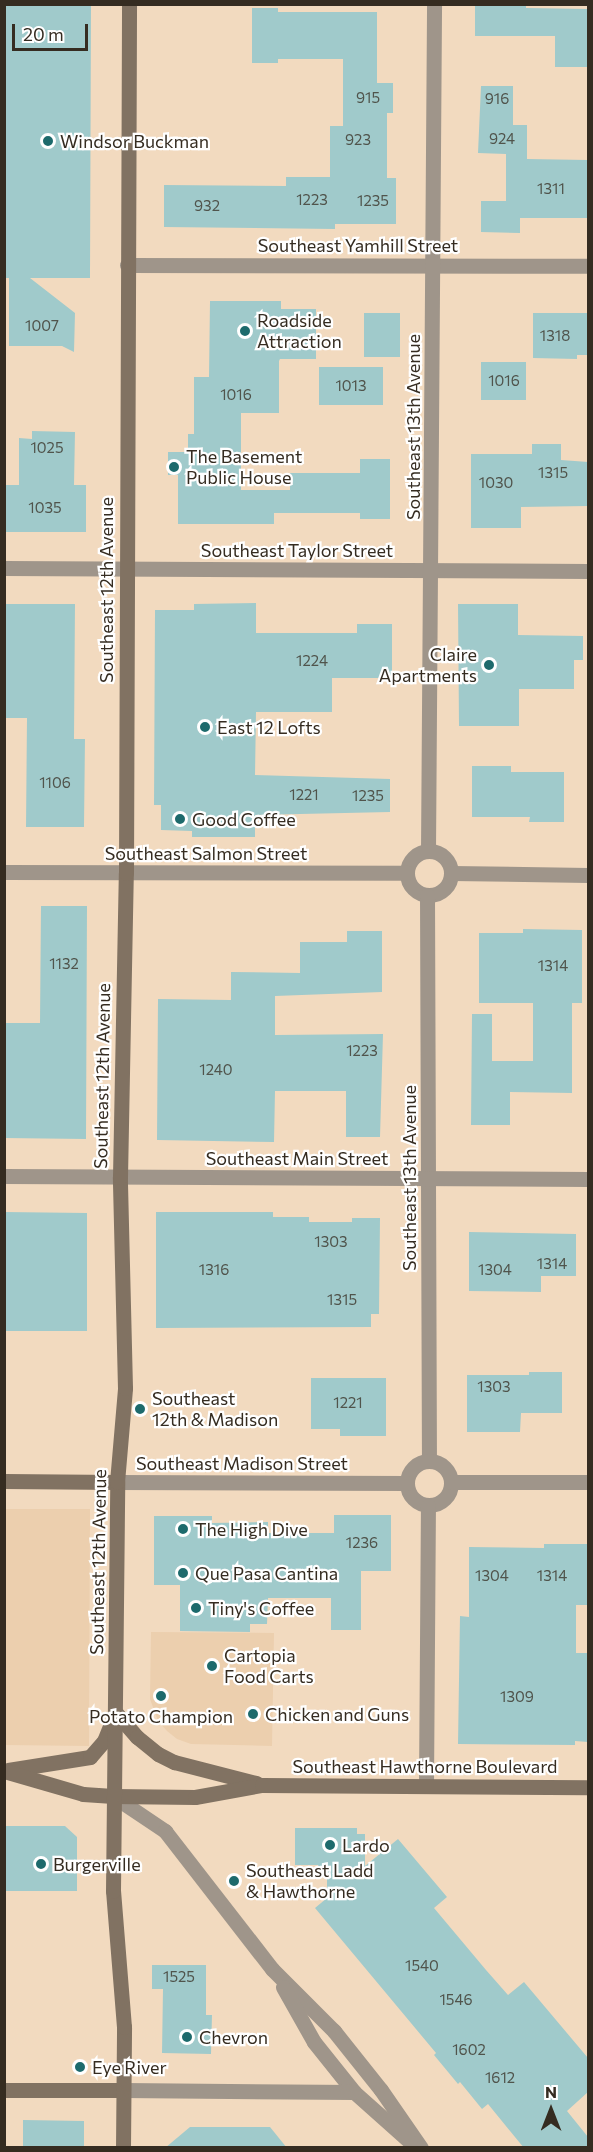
<!DOCTYPE html>
<style>
body{margin:0}
#map{position:relative;width:593px;height:2152px;overflow:hidden;background:#f2dabf;font-family:Commissioner,sans-serif}
div>[style]{position:absolute}
[style*='--x']{left:calc(var(--x)*1px);top:calc(var(--y)*1px);width:calc(var(--w)*1px);rotate:calc(var(--a)*1deg)}
.built>*{inset:0;background:#eccfae}
.building>*{inset:0;background:#a0cacb}
.street>*{height:15px;margin:-7.5px;padding:0 7.5px;transform-origin:7.5px;border-radius:7.5px;background:#9f958a}
.street>.ring{margin:-7.5px;padding:0;box-sizing:content-box;background:none;border:15px solid #9f958a;border-radius:50%}
.secondary>*{height:15px;margin:-7.5px;padding:0 7.5px;transform-origin:7.5px;border-radius:7.5px;background:#817262}
.dots>*{width:16px;height:16px;translate:-50% -50%;box-sizing:border-box;border:3px solid #fff;border-radius:50%}
span{translate:-50% -50%;white-space:nowrap;text-align:center;line-height:1.15;-webkit-text-stroke:4.5px #fff;paint-order:stroke}
.number-label{font-size:15px;color:#50544c}
.number-label span{-webkit-text-stroke-width:0}
.poi-label{font-size:18px;color:#352c21}
.left{translate:0 -50%;text-align:left}
.right{translate:-100% -50%;text-align:right}
.street-label{font-size:18px;color:#352c21}
.frame{position:absolute;inset:0;border:6px solid #352c21;pointer-events:none}
.north{position:absolute;left:521px;top:2080px;width:60px;height:60px;-webkit-text-stroke:4px #fff;paint-order:stroke;rotate:0deg;font-size:16px;font-weight:700;line-height:24px;text-align:center;color:#352c21}
.north::after{content:'';display:block;margin:auto;width:21px;height:27px;background:#352c21;clip-path:polygon(50% 0,100% 100%,50% 72%,0 100%)}
.scale{position:absolute;left:12px;top:24px;width:76px;height:27px;box-sizing:border-box;border:3px solid #352c21;border-top:0;padding-left:8px;font-size:18px;line-height:21px;white-space:nowrap;color:#352c21;-webkit-text-stroke:4px #fff;paint-order:stroke}
</style>
<div id="map">
<div class="built">
<div style="clip-path:polygon(5px 1509px,90px 1509px,89px 1746px,5px 1745px)"></div>
<div style="clip-path:polygon(151px 1632px,274px 1633px,272px 1746px,191px 1744px,177px 1739px,167px 1731px,158px 1721px,150px 1699px)"></div>
</div>
<div class="building">
<div style="clip-path:polygon(4px 4px,91px 4px,90px 278px,30px 278px,75px 313px,74px 352px,62px 346px,9px 346px,9px 278px,4px 278px)"></div>
<div style="clip-path:polygon(475px 4px,526px 4px,526px 8px,588px 9px,588px 67px,555px 67px,555px 36px,475px 36px)"></div>
<div style="clip-path:polygon(252px 8px,278px 8px,278px 12px,377px 12px,377px 83px,393px 83px,393px 113px,387px 113px,387px 178px,396px 178px,396px 224px,335px 224px,335px 229px,164px 227px,164px 185px,286px 186px,286px 177px,330px 177px,330px 126px,343px 126px,343px 59px,278px 59px,278px 63px,252px 63px)"></div>
<div style="clip-path:polygon(481px 86px,513px 86px,513px 125px,527px 125px,527px 159px,588px 160px,588px 218px,520px 218px,520px 233px,481px 232px,481px 201px,506px 201px,506px 154px,478px 153px)"></div>
<div style="clip-path:polygon(210px 301px,281px 301px,281px 309px,316px 309px,316px 359px,280px 359px,279px 361px,279px 413px,241px 413px,241px 490px,290px 490px,290px 473px,360px 473px,360px 459px,390px 459px,390px 519px,360px 519px,360px 513px,274px 513px,274px 524px,178px 524px,178px 475px,168px 475px,168px 452px,188px 452px,188px 434px,194px 434px,194px 377px,209px 377px)"></div>
<div style="clip-path:polygon(364px 313px,400px 313px,400px 357px,364px 357px)"></div>
<div style="clip-path:polygon(533px 313px,588px 313px,588px 355px,577px 355px,577px 359px,533px 358px)"></div>
<div style="clip-path:polygon(481px 362px,526px 362px,526px 400px,481px 400px)"></div>
<div style="clip-path:polygon(319px 367px,383px 367px,383px 405px,319px 405px)"></div>
<div style="clip-path:polygon(32px 431px,75px 432px,74px 485px,86px 485px,86px 532px,4px 532px,4px 485px,19px 485px,19px 438px,32px 439px)"></div>
<div style="clip-path:polygon(532px 444px,561px 444px,561px 460px,588px 462px,588px 506px,521px 507px,521px 528px,471px 528px,471px 454px,532px 454px)"></div>
<div style="clip-path:polygon(256px 603px,256px 633px,357px 633px,357px 624px,392px 624px,392px 678px,332px 678px,332px 712px,256px 712px,255px 775px,390px 779px,390px 812px,255px 815px,255px 837px,192px 837px,192px 831px,161px 830px,161px 805px,154px 805px,155px 610px,194px 610px,194px 604px)"></div>
<div style="clip-path:polygon(4px 604px,75px 604px,74px 739px,85px 739px,84px 827px,26px 827px,27px 718px,4px 718px)"></div>
<div style="clip-path:polygon(458px 604px,518px 604px,518px 635px,583px 636px,583px 660px,574px 660px,574px 689px,519px 689px,519px 726px,459px 726px)"></div>
<div style="clip-path:polygon(472px 766px,511px 766px,511px 772px,564px 772px,564px 822px,529px 822px,530px 817px,472px 817px)"></div>
<div style="clip-path:polygon(41px 906px,87px 906px,86px 1139px,4px 1138px,4px 1023px,40px 1023px)"></div>
<div style="clip-path:polygon(523px 929px,582px 930px,582px 1003px,572px 1003px,572px 1093px,510px 1092px,510px 1125px,471px 1125px,472px 1014px,492px 1014px,492px 1061px,533px 1061px,533px 1003px,479px 1003px,479px 933px,523px 933px)"></div>
<div style="clip-path:polygon(347px 931px,382px 931px,382px 992px,275px 996px,275px 1035px,383px 1034px,380px 1137px,346px 1137px,346px 1091px,275px 1091px,274px 1142px,157px 1140px,158px 999px,231px 1000px,231px 972px,300px 973px,300px 942px,347px 942px)"></div>
<div style="clip-path:polygon(4px 1212px,87px 1213px,87px 1331px,4px 1331px)"></div>
<div style="clip-path:polygon(156px 1212px,273px 1212px,273px 1217px,309px 1217px,309px 1222px,352px 1222px,352px 1218px,380px 1218px,379px 1314px,371px 1314px,371px 1327px,156px 1328px)"></div>
<div style="clip-path:polygon(469px 1232px,576px 1234px,576px 1276px,541px 1276px,541px 1292px,469px 1291px)"></div>
<div style="clip-path:polygon(529px 1372px,562px 1372px,562px 1413px,521px 1413px,520px 1432px,467px 1432px,467px 1375px,529px 1375px)"></div>
<div style="clip-path:polygon(311px 1378px,386px 1378px,386px 1436px,340px 1436px,340px 1429px,311px 1429px)"></div>
<div style="clip-path:polygon(334px 1515px,391px 1515px,391px 1571px,361px 1571px,361px 1630px,331px 1630px,331px 1598px,268px 1598px,267px 1624px,250px 1624px,250px 1632px,180px 1631px,180px 1585px,154px 1585px,154px 1516px,212px 1516px,212px 1523px,268px 1522px,268px 1533px,334px 1533px)"></div>
<div style="clip-path:polygon(544px 1544px,588px 1544px,588px 1605px,576px 1605px,576px 1653px,588px 1653px,588px 1742px,575px 1741px,575px 1745px,458px 1744px,460px 1616px,469px 1617px,469px 1547px,544px 1548px)"></div>
<div style="clip-path:polygon(4px 1826px,65px 1826px,77px 1837px,77px 1891px,4px 1891px)"></div>
<div style="clip-path:polygon(295px 1828px,357px 1828px,357px 1834px,365px 1834px,365px 1866px,398px 1839px,447px 1897px,434px 1908px,486px 1970px,508px 1995px,524px 1982px,588px 2058px,588px 2092px,567px 2111px,588px 2137px,588px 2148px,524px 2148px,488px 2104px,482px 2109px,460px 2082px,458px 2084px,434px 2055px,436px 2053px,315px 1908px,327px 1898px,327px 1870px,318px 1870px,318px 1865px,295px 1865px)"></div>
<div style="clip-path:polygon(152px 1965px,206px 1965px,206px 2015px,212px 2015px,211px 2054px,162px 2053px,163px 1989px,152px 1989px)"></div>
<div style="clip-path:polygon(23px 2120px,84px 2121px,84px 2148px,23px 2148px)"></div>
<div style="clip-path:polygon(190px 2127px,270px 2127px,287px 2148px,165px 2148px)"></div>
</div>
<div class="street">
<div style="--x:127;--y:265;--w:461;--a:0.1"></div>
<div style="--x:4;--y:568;--w:584;--a:0.29"></div>
<div style="--x:428;--y:851;--w:847;--a:-89.59"></div>
<div class="ring" style="left:407px;top:851px;width:29px;height:29px"></div>
<div style="--x:4;--y:872;--w:403;--a:0.1"></div>
<div style="--x:451;--y:873;--w:137;--a:0.8"></div>
<div style="--x:427;--y:895;--w:566;--a:89.8"></div>
<div style="--x:4;--y:1176;--w:584;--a:0.29"></div>
<div class="ring" style="left:407px;top:1461px;width:29px;height:29px"></div>
<div style="--x:117;--y:1482;--w:290;--a:0.2"></div>
<div style="--x:451;--y:1482;--w:137;--a:0"></div>
<div style="--x:426;--y:1786;--w:280;--a:-89.6"></div>
<div style="--x:113;--y:1796;--w:63;--a:33.9"></div>
<div style="--x:165;--y:1831;--w:175;--a:52.2"></div>
<div style="--x:272;--y:1969;--w:88;--a:45"></div>
<div style="--x:334;--y:2031;--w:75;--a:51.5"></div>
<div style="--x:381;--y:2090;--w:70;--a:55.4"></div>
<div style="--x:283;--y:1987;--w:63;--a:60.6"></div>
<div style="--x:314;--y:2042;--w:64;--a:51.3"></div>
<div style="--x:354;--y:2092;--w:74;--a:41.7"></div>
<div style="--x:123;--y:2090;--w:231;--a:0.5"></div>
</div>
<div class="secondary">
<div style="--x:4;--y:1481;--w:113;--a:0.5"></div>
<div style="--x:116;--y:1713;--w:32;--a:49"></div>
<div style="--x:137;--y:1737;--w:27;--a:39"></div>
<div style="--x:158;--y:1754;--w:18;--a:27"></div>
<div style="--x:174;--y:1762;--w:85;--a:14.4"></div>
<div style="--x:8;--y:1770;--w:83;--a:-9"></div>
<div style="--x:90;--y:1757;--w:21;--a:-49"></div>
<div style="--x:104;--y:1741;--w:18;--a:-68"></div>
<div style="--x:4;--y:1771;--w:82;--a:16.2"></div>
<div style="--x:83;--y:1794;--w:30;--a:4"></div>
<div style="--x:113;--y:1796;--w:82;--a:0.7"></div>
<div style="--x:195;--y:1797;--w:68;--a:-10.2"></div>
<div style="--x:262;--y:1785;--w:326;--a:0.4"></div>
<div style="--x:4;--y:2090;--w:119;--a:0"></div>
<div style="--x:123;--y:2148;--w:121;--a:-89.5"></div>
<div style="--x:124;--y:2027;--w:136;--a:-94.6"></div>
<div style="--x:113;--y:1891;--w:409;--a:-89.4"></div>
<div style="--x:117;--y:1482;--w:94;--a:-85.1"></div>
<div style="--x:125;--y:1388;--w:211;--a:-91.4"></div>
<div style="--x:120;--y:1177;--w:304;--a:-88.9"></div>
<div style="--x:126;--y:873;--w:869;--a:-89.8"></div>
</div>
<div class="dots">
<div style="left:48px;top:141px;background:#1d6a6c"></div>
<div style="left:245px;top:331px;background:#1d6a6c"></div>
<div style="left:174px;top:467px;background:#1d6a6c"></div>
<div style="left:489px;top:665px;background:#1d6a6c"></div>
<div style="left:205px;top:727px;background:#1d6a6c"></div>
<div style="left:180px;top:819px;background:#1d6a6c"></div>
<div style="left:140px;top:1409px;background:#1d6a6c"></div>
<div style="left:183px;top:1529px;background:#1d6a6c"></div>
<div style="left:183px;top:1573px;background:#1d6a6c"></div>
<div style="left:196px;top:1608px;background:#1d6a6c"></div>
<div style="left:212px;top:1666px;background:#1d6a6c"></div>
<div style="left:161px;top:1696px;background:#1d6a6c"></div>
<div style="left:253px;top:1714px;background:#1d6a6c"></div>
<div style="left:330px;top:1845px;background:#1d6a6c"></div>
<div style="left:41px;top:1864px;background:#1d6a6c"></div>
<div style="left:234px;top:1881px;background:#1d6a6c"></div>
<div style="left:187px;top:2037px;background:#1d6a6c"></div>
<div style="left:80px;top:2067px;background:#1d6a6c"></div>
</div>
<div class="number-label">
<span style="left:368px;top:98px">915</span>
<span style="left:497px;top:99px">916</span>
<span style="left:502px;top:139px">924</span>
<span style="left:358px;top:140px">923</span>
<span style="left:551px;top:189px">1311</span>
<span style="left:312px;top:200px">1223</span>
<span style="left:373px;top:201px">1235</span>
<span style="left:207px;top:206px">932</span>
<span style="left:42px;top:326px">1007</span>
<span style="left:555px;top:336px">1318</span>
<span style="left:504px;top:381px">1016</span>
<span style="left:351px;top:386px">1013</span>
<span style="left:236px;top:395px">1016</span>
<span style="left:47px;top:448px">1025</span>
<span style="left:553px;top:473px">1315</span>
<span style="left:496px;top:483px">1030</span>
<span style="left:45px;top:508px">1035</span>
<span style="left:312px;top:661px">1224</span>
<span style="left:55px;top:783px">1106</span>
<span style="left:304px;top:795px">1221</span>
<span style="left:368px;top:796px">1235</span>
<span style="left:64px;top:964px">1132</span>
<span style="left:553px;top:966px">1314</span>
<span style="left:362px;top:1051px">1223</span>
<span style="left:216px;top:1070px">1240</span>
<span style="left:331px;top:1242px">1303</span>
<span style="left:552px;top:1264px">1314</span>
<span style="left:214px;top:1270px">1316</span>
<span style="left:495px;top:1270px">1304</span>
<span style="left:342px;top:1300px">1315</span>
<span style="left:494px;top:1387px">1303</span>
<span style="left:348px;top:1403px">1221</span>
<span style="left:362px;top:1543px">1236</span>
<span style="left:492px;top:1576px">1304</span>
<span style="left:552px;top:1576px">1314</span>
<span style="left:517px;top:1697px">1309</span>
<span style="left:422px;top:1966px">1540</span>
<span style="left:179px;top:1977px">1525</span>
<span style="left:456px;top:2000px">1546</span>
<span style="left:469px;top:2050px">1602</span>
<span style="left:500px;top:2078px">1612</span>
</div>
<div class="poi-label">
<span class="left" style="left:60px;top:141px">Windsor Buckman</span>
<span class="left" style="left:257px;top:331px">Roadside<br>Attraction</span>
<span class="left" style="left:186px;top:467px">The Basement<br>Public House</span>
<span class="right" style="left:477px;top:665px">Claire<br>Apartments</span>
<span class="left" style="left:217px;top:727px">East 12 Lofts</span>
<span class="left" style="left:192px;top:819px">Good Coffee</span>
<span class="left" style="left:152px;top:1409px">Southeast<br>12th &amp; Madison</span>
<span class="left" style="left:195px;top:1529px">The High Dive</span>
<span class="left" style="left:195px;top:1573px">Que Pasa Cantina</span>
<span class="left" style="left:208px;top:1608px">Tiny's Coffee</span>
<span class="left" style="left:224px;top:1666px">Cartopia<br>Food Carts</span>
<span class="left" style="left:265px;top:1714px">Chicken and Guns</span>
<span style="left:161px;top:1716px">Potato Champion</span>
<span class="left" style="left:342px;top:1845px">Lardo</span>
<span class="left" style="left:53px;top:1864px">Burgerville</span>
<span class="left" style="left:246px;top:1881px">Southeast Ladd<br>&amp; Hawthorne</span>
<span class="left" style="left:199px;top:2037px">Chevron</span>
<span class="left" style="left:92px;top:2067px">Eye River</span>
</div>
<div class="street-label">
<span style="left:358px;top:245px">Southeast Yamhill Street</span>
<span style="left:413px;top:427px;rotate:-90deg">Southeast 13th Avenue</span>
<span style="left:297px;top:550px">Southeast Taylor Street</span>
<span style="left:106px;top:590px;rotate:-90deg">Southeast 12th Avenue</span>
<span style="left:206px;top:853px">Southeast Salmon Street</span>
<span style="left:102px;top:1076px;rotate:-89deg">Southeast 12th Avenue</span>
<span style="left:297px;top:1158px">Southeast Main Street</span>
<span style="left:409px;top:1178px;rotate:-90deg">Southeast 13th Avenue</span>
<span style="left:242px;top:1463px">Southeast Madison Street</span>
<span style="left:98px;top:1562px;rotate:-89deg">Southeast 12th Avenue</span>
<span style="left:425px;top:1766px">Southeast Hawthorne Boulevard</span>
</div>
<div class="frame"></div>
<div class="north">N</div>
<div class="scale">20 m</div>
</div>
